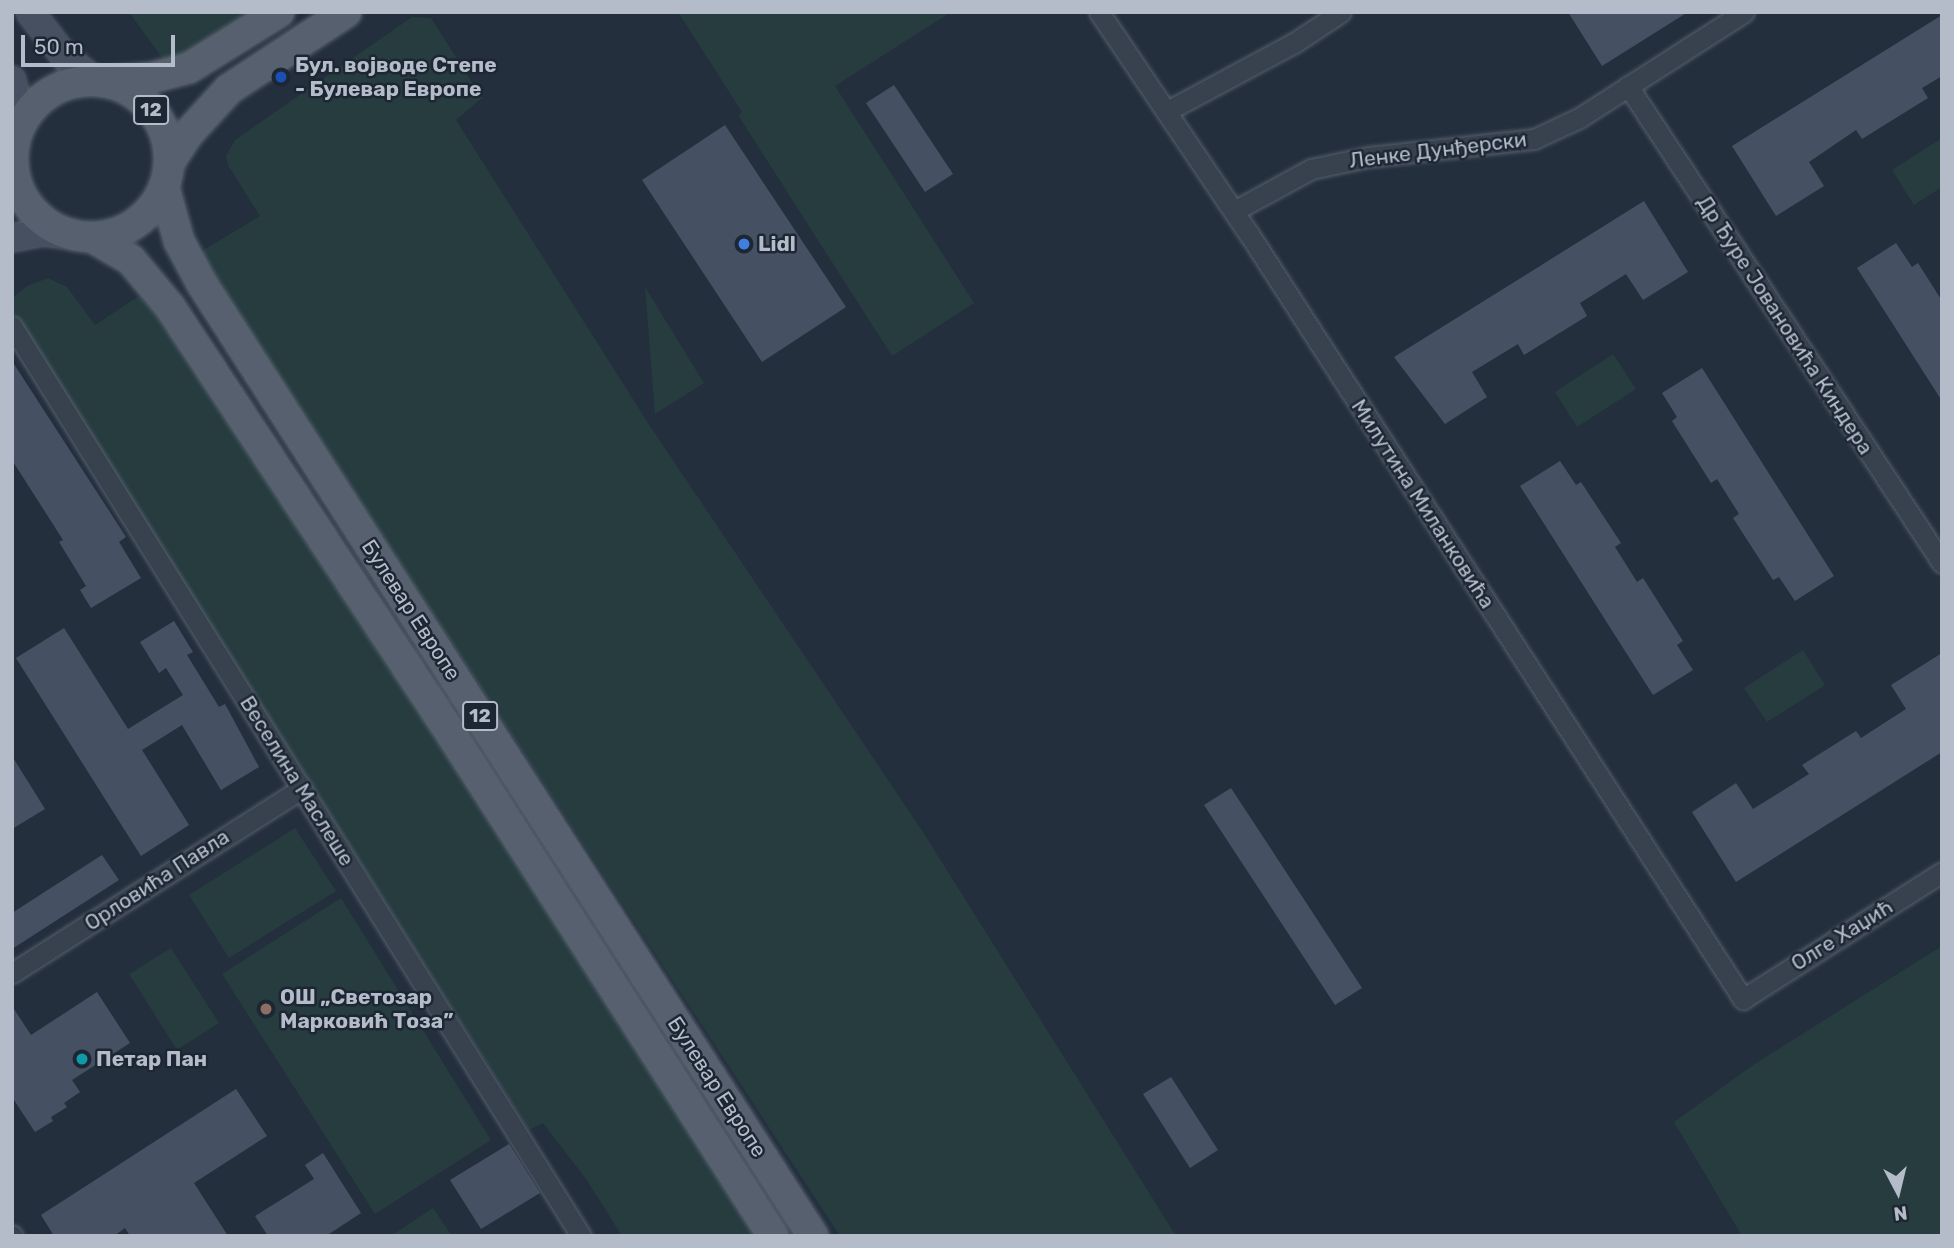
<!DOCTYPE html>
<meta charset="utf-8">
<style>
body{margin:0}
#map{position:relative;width:1954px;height:1248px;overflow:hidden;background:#242f3e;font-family:Rubik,sans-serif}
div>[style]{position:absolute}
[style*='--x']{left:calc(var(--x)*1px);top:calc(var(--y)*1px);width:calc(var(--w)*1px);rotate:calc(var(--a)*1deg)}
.green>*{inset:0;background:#263c3f}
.building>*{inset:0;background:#455162}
.roads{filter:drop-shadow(0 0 2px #565f6c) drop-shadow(0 0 2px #565f6c)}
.minor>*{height:19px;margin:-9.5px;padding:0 9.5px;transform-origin:9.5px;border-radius:9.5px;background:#38414e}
.secondary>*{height:26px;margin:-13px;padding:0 13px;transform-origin:13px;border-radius:13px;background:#465061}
.primary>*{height:30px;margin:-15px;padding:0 15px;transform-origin:15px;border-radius:15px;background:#56606e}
.primary>.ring{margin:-15px;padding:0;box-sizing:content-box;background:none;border:30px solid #56606e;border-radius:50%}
.dots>*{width:19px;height:19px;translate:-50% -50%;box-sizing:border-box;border:4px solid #1d2633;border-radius:50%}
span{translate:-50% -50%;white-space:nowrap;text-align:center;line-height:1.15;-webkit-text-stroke:5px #1d2633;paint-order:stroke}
.shield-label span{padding:2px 5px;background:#1d2633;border:2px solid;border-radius:5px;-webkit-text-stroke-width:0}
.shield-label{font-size:19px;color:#b4bcc9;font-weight:700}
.poi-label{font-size:21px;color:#b4bcc9;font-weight:700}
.left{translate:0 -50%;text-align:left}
.street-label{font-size:21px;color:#b4bcc9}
.frame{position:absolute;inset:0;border:14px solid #b4bcc9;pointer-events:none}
.north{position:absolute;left:1863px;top:1157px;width:70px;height:70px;-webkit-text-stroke:5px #1d2633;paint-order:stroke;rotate:173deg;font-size:19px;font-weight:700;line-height:28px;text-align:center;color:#b4bcc9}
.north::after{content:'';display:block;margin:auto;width:24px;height:32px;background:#b4bcc9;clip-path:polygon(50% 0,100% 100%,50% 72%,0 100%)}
.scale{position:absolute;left:21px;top:35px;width:154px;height:32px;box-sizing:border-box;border:4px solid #b4bcc9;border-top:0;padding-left:9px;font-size:21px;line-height:24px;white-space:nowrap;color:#b4bcc9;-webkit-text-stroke:5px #1d2633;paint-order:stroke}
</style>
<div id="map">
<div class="green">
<div style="clip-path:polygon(129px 12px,260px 12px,203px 48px,165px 62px)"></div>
<div style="clip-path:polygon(678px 12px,951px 12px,835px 86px,974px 303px,892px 356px,738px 115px,742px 112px)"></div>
<div style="clip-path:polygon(412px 17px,431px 18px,482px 98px,456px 120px,650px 426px,923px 832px,1176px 1236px,840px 1236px,197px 254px,260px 216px,228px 165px,226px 156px,235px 140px)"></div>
<div style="clip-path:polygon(1942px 138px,1942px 187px,1914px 205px,1892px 170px)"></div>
<div style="clip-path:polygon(48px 278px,67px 287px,95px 325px,139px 296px,164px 322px,763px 1236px,622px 1236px,586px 1179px,543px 1123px,529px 1130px,12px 310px,12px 298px,27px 286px)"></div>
<div style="clip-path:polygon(645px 287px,704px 383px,655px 414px)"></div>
<div style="clip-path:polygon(1613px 354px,1636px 389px,1577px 427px,1555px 392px)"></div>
<div style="clip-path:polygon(1803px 650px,1825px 685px,1767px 722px,1744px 688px)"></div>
<div style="clip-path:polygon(295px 828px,336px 891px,229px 958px,189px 895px)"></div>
<div style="clip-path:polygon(341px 898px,491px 1140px,375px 1214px,222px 974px)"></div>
<div style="clip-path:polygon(1942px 946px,1942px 1236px,1742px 1236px,1674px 1122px,1756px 1063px)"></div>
<div style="clip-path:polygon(171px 948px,219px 1023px,177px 1050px,129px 974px)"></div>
<div style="clip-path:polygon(433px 1208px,452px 1236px,391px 1236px)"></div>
</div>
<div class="building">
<div style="clip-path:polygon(1568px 12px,1688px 12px,1602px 66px)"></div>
<div style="clip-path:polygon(1942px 15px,1942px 76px,1922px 88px,1928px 98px,1862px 139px,1856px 130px,1809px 162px,1824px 186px,1776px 216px,1732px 146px)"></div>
<div style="clip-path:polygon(894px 85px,953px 174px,925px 192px,866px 103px)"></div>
<div style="clip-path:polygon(725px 125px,846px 307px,762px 362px,642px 180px)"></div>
<div style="clip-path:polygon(1644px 201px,1688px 272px,1643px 300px,1626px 274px,1580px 303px,1587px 316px,1524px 355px,1518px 344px,1472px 372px,1487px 397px,1445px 424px,1394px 357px)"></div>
<div style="clip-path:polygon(1896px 243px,1912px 267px,1918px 263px,1942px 301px,1942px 401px,1857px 268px)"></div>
<div style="clip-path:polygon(12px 361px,126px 537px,119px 542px,141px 578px,91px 608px,80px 590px,86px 586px,59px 542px,63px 540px,12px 460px)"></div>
<div style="clip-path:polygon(1702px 368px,1834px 576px,1795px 601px,1779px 577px,1773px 580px,1733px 518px,1739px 514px,1717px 479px,1711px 483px,1672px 421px,1677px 417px,1662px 393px)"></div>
<div style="clip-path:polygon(1560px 461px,1576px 485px,1581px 482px,1621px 543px,1615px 547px,1637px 582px,1643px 578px,1683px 641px,1677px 645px,1693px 670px,1653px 695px,1520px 486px)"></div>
<div style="clip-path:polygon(174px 621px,193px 652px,187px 655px,219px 707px,225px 704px,259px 767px,221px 790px,182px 725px,142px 750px,189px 825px,141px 856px,16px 658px,64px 628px,128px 729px,183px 695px,166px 668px,159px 673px,140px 642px)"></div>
<div style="clip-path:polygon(1942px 653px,1942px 752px,1736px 882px,1692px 812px,1736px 783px,1753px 809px,1809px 774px,1802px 765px,1856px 731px,1861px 738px,1906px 709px,1891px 685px)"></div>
<div style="clip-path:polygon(12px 756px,45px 809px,12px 829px)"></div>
<div style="clip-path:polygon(1231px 788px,1362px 988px,1335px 1005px,1204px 805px)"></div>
<div style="clip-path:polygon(102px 855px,119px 880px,12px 949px,12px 913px)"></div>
<div style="clip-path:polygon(97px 992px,130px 1043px,72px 1080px,80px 1092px,64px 1103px,67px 1107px,51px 1117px,53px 1121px,35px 1132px,12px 1097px,12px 1006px,31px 1035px)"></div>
<div style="clip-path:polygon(1171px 1077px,1218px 1150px,1190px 1168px,1143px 1094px)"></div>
<div style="clip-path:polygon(236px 1089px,267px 1136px,194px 1183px,228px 1236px,130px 1236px,125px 1228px,114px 1236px,54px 1236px,41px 1215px)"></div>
<div style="clip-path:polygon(509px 1144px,540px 1193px,481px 1229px,450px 1180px)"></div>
<div style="clip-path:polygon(323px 1153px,361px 1213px,326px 1236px,268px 1236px,255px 1216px,314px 1179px,305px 1165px)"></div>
</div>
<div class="roads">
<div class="minor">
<div style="--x:1099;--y:12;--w:268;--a:56"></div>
<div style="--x:1249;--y:234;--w:911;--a:57.15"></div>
<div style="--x:1743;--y:999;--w:236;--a:-32.5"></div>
<div style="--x:1628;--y:86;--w:571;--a:56.64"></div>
<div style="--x:1167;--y:111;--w:144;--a:-28.2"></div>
<div style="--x:1294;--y:43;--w:56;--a:-33.4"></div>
<div style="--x:1234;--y:211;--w:88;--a:-28.6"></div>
<div style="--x:1311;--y:169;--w:58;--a:-11.9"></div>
<div style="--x:1368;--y:157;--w:167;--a:-6.2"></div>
<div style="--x:1534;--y:139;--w:50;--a:-25"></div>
<div style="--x:1579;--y:118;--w:196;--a:-32.7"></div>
<div style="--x:12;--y:326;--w:1073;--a:57.98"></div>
<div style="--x:12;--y:973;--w:344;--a:-32.5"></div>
<div style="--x:12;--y:1235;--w:1;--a:45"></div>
</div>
<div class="secondary">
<div style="--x:30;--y:12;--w:56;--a:52.3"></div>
<div style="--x:64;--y:56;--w:40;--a:39"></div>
<div style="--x:12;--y:80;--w:47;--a:78.9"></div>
<div style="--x:12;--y:161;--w:2;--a:-63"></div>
<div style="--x:12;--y:238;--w:32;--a:-11"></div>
<div style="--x:43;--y:232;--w:41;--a:7"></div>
</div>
<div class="primary">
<div class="ring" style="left:13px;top:81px;width:126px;height:126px"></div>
<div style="--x:108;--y:82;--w:43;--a:-5.3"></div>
<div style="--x:151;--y:78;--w:39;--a:-15"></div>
<div style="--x:189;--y:68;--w:106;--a:-31.9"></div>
<div style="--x:169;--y:163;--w:35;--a:-57"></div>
<div style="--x:188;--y:134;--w:61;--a:-47.7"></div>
<div style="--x:229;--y:89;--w:140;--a:-33.3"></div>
<div style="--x:164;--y:187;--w:56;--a:74.5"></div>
<div style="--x:179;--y:241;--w:49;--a:61.9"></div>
<div style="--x:202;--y:284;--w:1131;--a:57.31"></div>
<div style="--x:92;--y:237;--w:45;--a:30.5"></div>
<div style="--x:131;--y:260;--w:61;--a:50.3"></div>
<div style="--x:170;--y:307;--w:505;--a:56.62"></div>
<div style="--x:448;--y:729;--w:602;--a:57.34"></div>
</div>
</div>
<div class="dots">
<div style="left:281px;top:77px;background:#1a4fb4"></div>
<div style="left:744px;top:244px;background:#3f7fe0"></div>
<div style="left:266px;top:1009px;background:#8d6e63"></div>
<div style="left:82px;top:1059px;background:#0f9aa8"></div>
</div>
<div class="shield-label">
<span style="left:151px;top:110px">12</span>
<span style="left:480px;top:716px">12</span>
</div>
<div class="poi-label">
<span class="left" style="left:295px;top:77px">Бул. војводе Степе<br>- Булевар Европе</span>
<span class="left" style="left:758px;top:244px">Lidl</span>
<span class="left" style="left:280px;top:1009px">ОШ „Светозар<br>Марковић Тоза”</span>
<span class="left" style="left:96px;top:1059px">Петар Пан</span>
</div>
<div class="street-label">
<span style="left:1438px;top:150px;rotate:-7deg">Ленке Дунђерски</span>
<span style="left:1785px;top:325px;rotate:57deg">Др Ђуре Јовановића Киндера</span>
<span style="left:1423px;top:504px;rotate:57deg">Милутина Миланковића</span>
<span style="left:411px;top:610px;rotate:57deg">Булевар Европе</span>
<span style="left:297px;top:781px;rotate:58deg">Веселина Маслеше</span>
<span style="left:157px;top:880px;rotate:-33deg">Орловића Павла</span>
<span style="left:1842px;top:935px;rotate:-32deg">Олге Хаџић</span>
<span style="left:717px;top:1087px;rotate:57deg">Булевар Европе</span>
</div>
<div class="frame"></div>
<div class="north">N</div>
<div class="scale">50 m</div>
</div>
